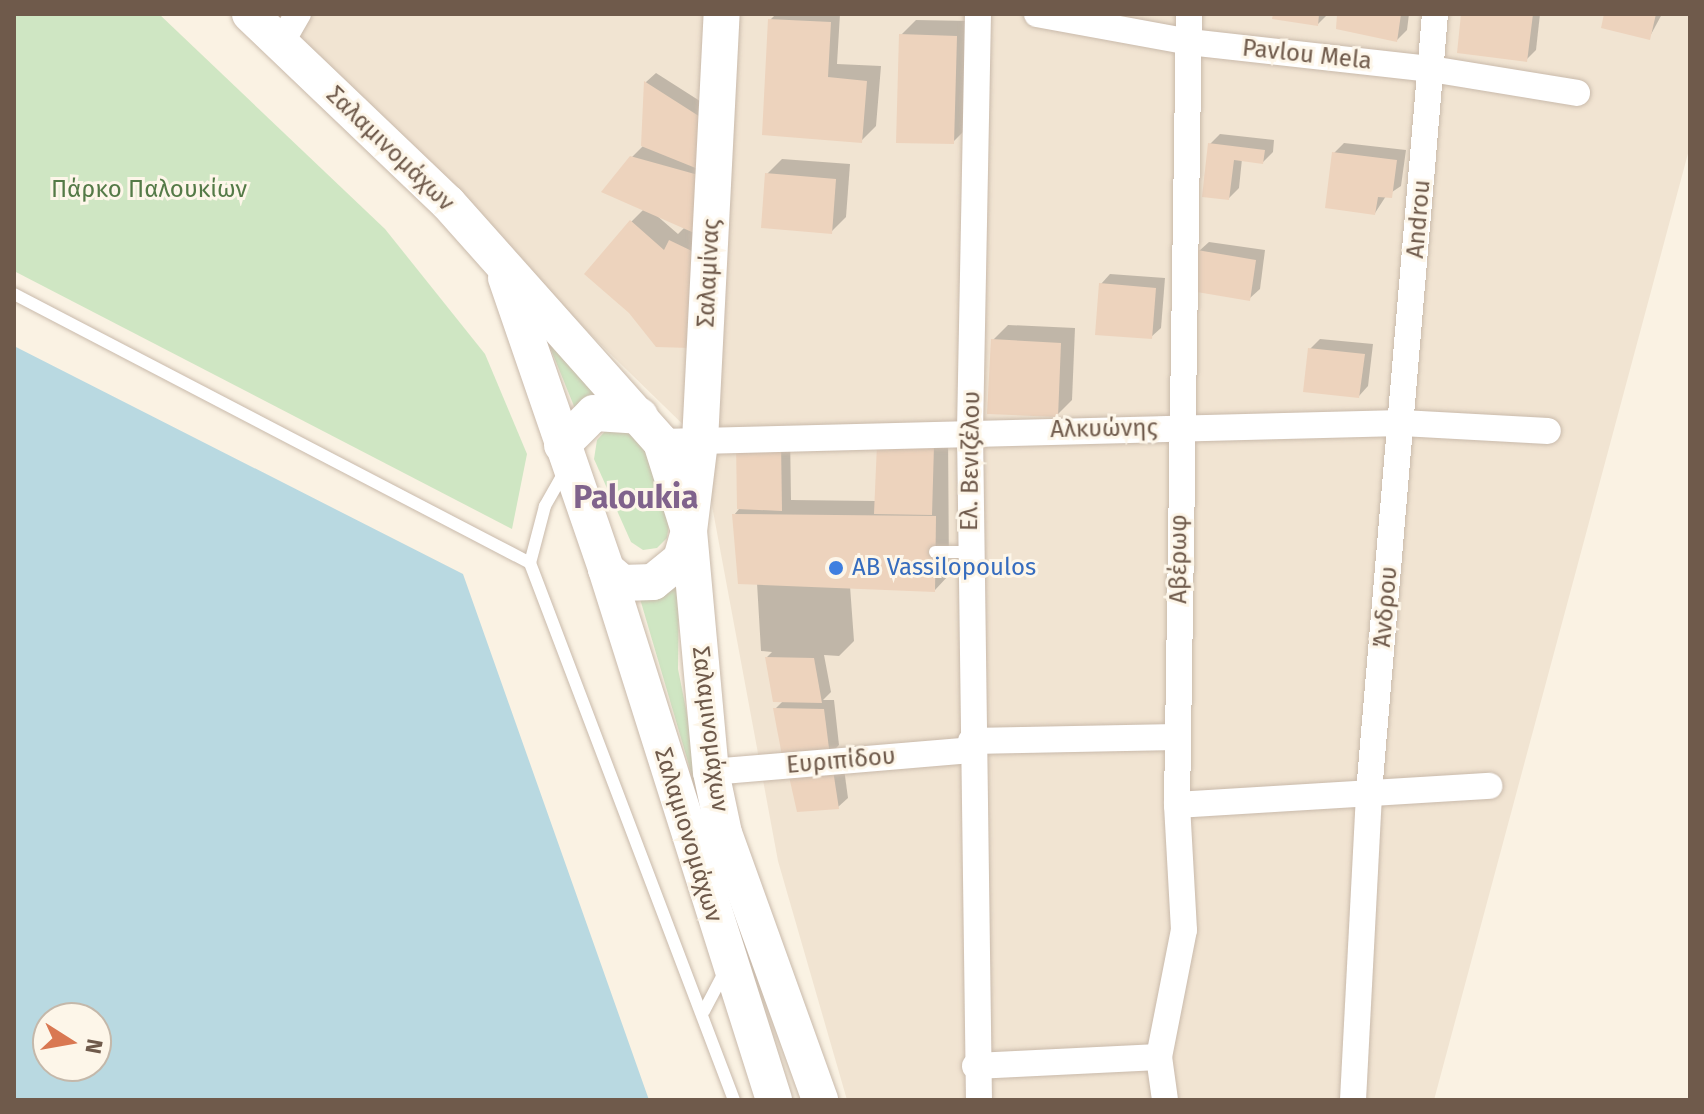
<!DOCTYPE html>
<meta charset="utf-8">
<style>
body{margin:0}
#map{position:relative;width:1704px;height:1114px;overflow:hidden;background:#faf2e3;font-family:"Fira Sans",sans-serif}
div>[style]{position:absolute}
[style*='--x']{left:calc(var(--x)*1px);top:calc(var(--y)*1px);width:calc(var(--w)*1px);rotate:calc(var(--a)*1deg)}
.residential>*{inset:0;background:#f1e4d2}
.green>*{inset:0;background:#cfe6c3}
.water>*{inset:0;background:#b9d9e1}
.shadow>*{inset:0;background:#0003}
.building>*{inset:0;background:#edd3bd}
.roads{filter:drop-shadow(0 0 2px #c9baab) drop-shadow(0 0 2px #c9baab)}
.service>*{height:12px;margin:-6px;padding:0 6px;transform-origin:6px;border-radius:6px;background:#fff}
.minor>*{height:26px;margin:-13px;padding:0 13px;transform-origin:13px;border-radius:13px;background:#fff}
.secondary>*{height:36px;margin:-18px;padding:0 18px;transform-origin:18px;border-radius:18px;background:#fff}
.dots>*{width:22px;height:22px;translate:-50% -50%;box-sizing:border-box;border:4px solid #fdf6e9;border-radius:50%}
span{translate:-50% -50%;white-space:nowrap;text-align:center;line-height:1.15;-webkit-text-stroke:6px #fdf6e9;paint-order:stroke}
.street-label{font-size:24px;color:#6f5a4b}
.park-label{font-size:24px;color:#547a47}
.shop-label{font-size:24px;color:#366cbe}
.left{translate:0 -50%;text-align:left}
.district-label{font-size:32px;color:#80638c;font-weight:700}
.frame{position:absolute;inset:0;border:16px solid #6f5a4b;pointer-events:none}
.north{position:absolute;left:32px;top:1002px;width:80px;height:80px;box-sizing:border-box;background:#fdf6e9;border:2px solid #c4b8aa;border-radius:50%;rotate:101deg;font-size:22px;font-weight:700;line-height:32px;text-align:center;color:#6f5a4b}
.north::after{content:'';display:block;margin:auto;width:28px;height:36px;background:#d97852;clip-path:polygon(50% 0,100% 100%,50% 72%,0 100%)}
</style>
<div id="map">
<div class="residential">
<div style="clip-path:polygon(261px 14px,1690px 14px,1690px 146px,1434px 1100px,847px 1100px,778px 861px,700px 441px)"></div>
</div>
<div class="green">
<div style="clip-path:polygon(14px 14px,159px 14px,385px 229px,485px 354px,527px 454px,512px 529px,14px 271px)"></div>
<div style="clip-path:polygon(541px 325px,614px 400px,578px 416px)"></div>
<div style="clip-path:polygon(610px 426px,638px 428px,669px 524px,667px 538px,657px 548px,643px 550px,631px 542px,594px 459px,597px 440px)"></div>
<div style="clip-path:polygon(679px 582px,678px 669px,701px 784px,696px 789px,638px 592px)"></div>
</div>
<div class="water">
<div style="clip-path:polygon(evenodd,14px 346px,463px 574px,649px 1100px,14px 1100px,14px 346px,48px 1018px,96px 1018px,96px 1066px,48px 1066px,48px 1018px)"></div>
</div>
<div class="shadow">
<div style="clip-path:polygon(776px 14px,840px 14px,837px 64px,881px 66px,876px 126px,861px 141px,770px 20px)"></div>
<div style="clip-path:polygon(1275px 14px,1328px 14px,1318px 24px)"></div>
<div style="clip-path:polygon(1339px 14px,1409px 14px,1407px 30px,1397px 40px)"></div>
<div style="clip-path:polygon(1463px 14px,1540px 14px,1536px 50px,1526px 60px)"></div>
<div style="clip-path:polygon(1606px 14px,1662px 14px,1649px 38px)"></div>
<div style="clip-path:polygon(916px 20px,971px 21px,968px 127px,953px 142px,901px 35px)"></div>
<div style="clip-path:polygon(evenodd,656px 73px,714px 110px,705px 330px,631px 222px,644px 209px,631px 158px,643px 146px,646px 82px,656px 73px,656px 215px,685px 227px,678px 234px,656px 215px)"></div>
<div style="clip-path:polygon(1220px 134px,1274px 140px,1273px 152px,1263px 162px,1242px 159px,1239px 188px,1229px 198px,1210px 144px)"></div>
<div style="clip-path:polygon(1344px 143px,1406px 150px,1401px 186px,1386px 196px,1375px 213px,1334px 153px)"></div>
<div style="clip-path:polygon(782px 159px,850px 164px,846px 217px,831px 232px,767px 174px)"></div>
<div style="clip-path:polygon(1209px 242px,1265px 250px,1260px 289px,1250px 298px,1199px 251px)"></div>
<div style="clip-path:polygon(1110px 274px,1165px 278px,1161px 328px,1151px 337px,1101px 284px)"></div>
<div style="clip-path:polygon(1008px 325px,1075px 328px,1072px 400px,1057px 415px,993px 340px)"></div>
<div style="clip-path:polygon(1320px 339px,1373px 344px,1368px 386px,1359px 396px,1310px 349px)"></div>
<div style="clip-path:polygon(948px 431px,949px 575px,935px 590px,850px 586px,854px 641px,839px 656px,824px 655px,831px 692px,823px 700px,834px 700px,839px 745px,829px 755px,775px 709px,784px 700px,767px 657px,772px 652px,761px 651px,757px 583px,734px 515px,739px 509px,738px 444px,790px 433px,791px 500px,876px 501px)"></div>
<div style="clip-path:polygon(843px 761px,848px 798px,838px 807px,790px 772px)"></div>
</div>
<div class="building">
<div style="clip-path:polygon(1273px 14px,1319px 14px,1318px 26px,1272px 19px)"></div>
<div style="clip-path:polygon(1337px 14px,1401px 14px,1397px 42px,1336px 29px)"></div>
<div style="clip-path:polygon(1461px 14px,1533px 14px,1527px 62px,1457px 53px)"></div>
<div style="clip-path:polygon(1604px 14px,1656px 14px,1650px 40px,1601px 28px)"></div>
<div style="clip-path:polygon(768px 19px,831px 22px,828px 77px,867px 81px,862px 143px,762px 135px)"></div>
<div style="clip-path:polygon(899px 34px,957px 36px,954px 144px,896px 143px)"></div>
<div style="clip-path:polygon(644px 81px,705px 120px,703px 171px,641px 146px)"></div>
<div style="clip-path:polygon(1208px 143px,1265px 150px,1263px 164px,1234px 160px,1229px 200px,1202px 197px)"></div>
<div style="clip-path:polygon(1332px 152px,1397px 160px,1392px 198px,1378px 197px,1375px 215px,1325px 208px)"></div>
<div style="clip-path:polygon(630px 156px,702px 176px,701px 236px,601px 192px)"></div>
<div style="clip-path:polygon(765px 173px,836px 179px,832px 234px,761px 228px)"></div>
<div style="clip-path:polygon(630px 220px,664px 250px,669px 240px,694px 252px,691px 348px,656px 347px,629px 313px,584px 274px)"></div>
<div style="clip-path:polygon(1197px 250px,1256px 260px,1250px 301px,1191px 291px)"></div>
<div style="clip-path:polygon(1099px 283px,1156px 288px,1152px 339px,1095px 335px)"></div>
<div style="clip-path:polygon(991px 339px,1061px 343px,1058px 417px,987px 414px)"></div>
<div style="clip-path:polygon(1308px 348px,1365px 354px,1359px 398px,1303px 392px)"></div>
<div style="clip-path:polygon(781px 442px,782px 511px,737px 509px,736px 443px)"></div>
<div style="clip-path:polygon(877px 444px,934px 445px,932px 515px,874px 514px)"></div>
<div style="clip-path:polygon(732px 514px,936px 516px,935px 592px,738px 584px)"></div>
<div style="clip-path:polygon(765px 657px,814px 658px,822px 703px,773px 702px)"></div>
<div style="clip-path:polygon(773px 708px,824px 709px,830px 756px,783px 761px)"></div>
<div style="clip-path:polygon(833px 770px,839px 809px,797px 812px,788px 772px)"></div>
</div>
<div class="roads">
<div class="service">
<div style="--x:14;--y:294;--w:582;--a:27.53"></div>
<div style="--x:566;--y:469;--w:43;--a:119.6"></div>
<div style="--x:545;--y:506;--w:59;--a:104.7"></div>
<div style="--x:530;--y:563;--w:574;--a:69.2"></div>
<div style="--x:935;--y:552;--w:35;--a:0"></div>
<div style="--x:704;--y:1011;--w:45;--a:-62.3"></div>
</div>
<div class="minor">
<div style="--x:978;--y:14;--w:417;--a:91.1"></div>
<div style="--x:970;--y:431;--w:669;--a:89.23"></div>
<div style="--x:1037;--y:14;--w:155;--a:10.4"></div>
<div style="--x:1189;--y:42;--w:244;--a:6.4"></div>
<div style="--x:1431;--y:69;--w:148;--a:9.3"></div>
<div style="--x:281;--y:43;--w:34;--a:-60"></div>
<div style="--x:661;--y:442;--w:741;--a:-1.47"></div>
<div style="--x:1402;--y:423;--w:146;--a:3.1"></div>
<div style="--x:971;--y:741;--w:206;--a:-1.1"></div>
<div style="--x:711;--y:772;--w:261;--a:-4.8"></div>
<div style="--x:1177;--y:805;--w:313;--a:-3.5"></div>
<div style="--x:975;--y:1066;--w:184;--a:-2.8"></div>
<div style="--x:1165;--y:1100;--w:43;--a:-97.9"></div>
<div style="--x:1159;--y:1057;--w:129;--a:-78.9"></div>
<div style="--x:1184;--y:930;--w:125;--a:-93.2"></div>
<div style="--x:1177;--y:805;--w:791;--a:-89.13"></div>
<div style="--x:1353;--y:1100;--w:308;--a:-87"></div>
<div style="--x:1369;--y:792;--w:781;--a:-85.15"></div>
</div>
<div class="secondary">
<div style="--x:250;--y:14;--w:274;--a:43.7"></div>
<div style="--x:448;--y:203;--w:320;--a:48.3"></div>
<div style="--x:661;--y:442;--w:93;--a:72.5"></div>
<div style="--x:689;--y:531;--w:242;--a:84.8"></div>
<div style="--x:711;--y:772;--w:62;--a:78"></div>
<div style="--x:724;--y:833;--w:284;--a:70.2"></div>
<div style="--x:506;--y:278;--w:308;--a:71"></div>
<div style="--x:606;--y:569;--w:557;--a:72.44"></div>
<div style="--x:562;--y:445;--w:45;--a:-45"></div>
<div style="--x:594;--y:413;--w:46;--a:3.7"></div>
<div style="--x:606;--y:569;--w:21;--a:41"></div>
<div style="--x:622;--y:583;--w:31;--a:-2"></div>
<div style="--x:653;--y:582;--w:36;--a:-39"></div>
<div style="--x:681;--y:559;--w:29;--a:-74"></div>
<div style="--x:689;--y:531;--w:91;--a:-83"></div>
<div style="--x:700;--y:441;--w:428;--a:-87.1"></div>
</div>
</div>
<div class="dots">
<div style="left:836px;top:568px;background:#3f7fe0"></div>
</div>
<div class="street-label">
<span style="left:1307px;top:55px;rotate:6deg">Pavlou Mela</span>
<span style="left:390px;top:149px;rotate:44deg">Σαλαμινομάχων</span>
<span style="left:1419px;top:219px;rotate:-85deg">Androu</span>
<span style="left:709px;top:273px;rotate:-87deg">Σαλαμίνας</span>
<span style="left:1104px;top:429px;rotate:-1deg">Αλκυώνης</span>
<span style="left:971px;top:461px;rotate:-89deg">Ελ. Βενιζέλου</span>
<span style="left:1179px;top:559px;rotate:-90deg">Αβέρωφ</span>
<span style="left:1386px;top:607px;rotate:-85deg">Άνδρου</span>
<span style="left:710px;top:729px;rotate:83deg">Σαλαμινομάχων</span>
<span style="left:841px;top:761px;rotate:-5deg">Ευριπίδου</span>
<span style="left:688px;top:835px;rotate:73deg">Σαλαμιονομάχων</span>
</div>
<div class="park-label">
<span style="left:149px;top:190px">Πάρκο Παλουκίων</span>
</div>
<div class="shop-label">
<span class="left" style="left:852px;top:568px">AB Vassilopoulos</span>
</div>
<div class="district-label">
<span style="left:636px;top:497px">Paloukia</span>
</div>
<div class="frame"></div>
<div class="north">N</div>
</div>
